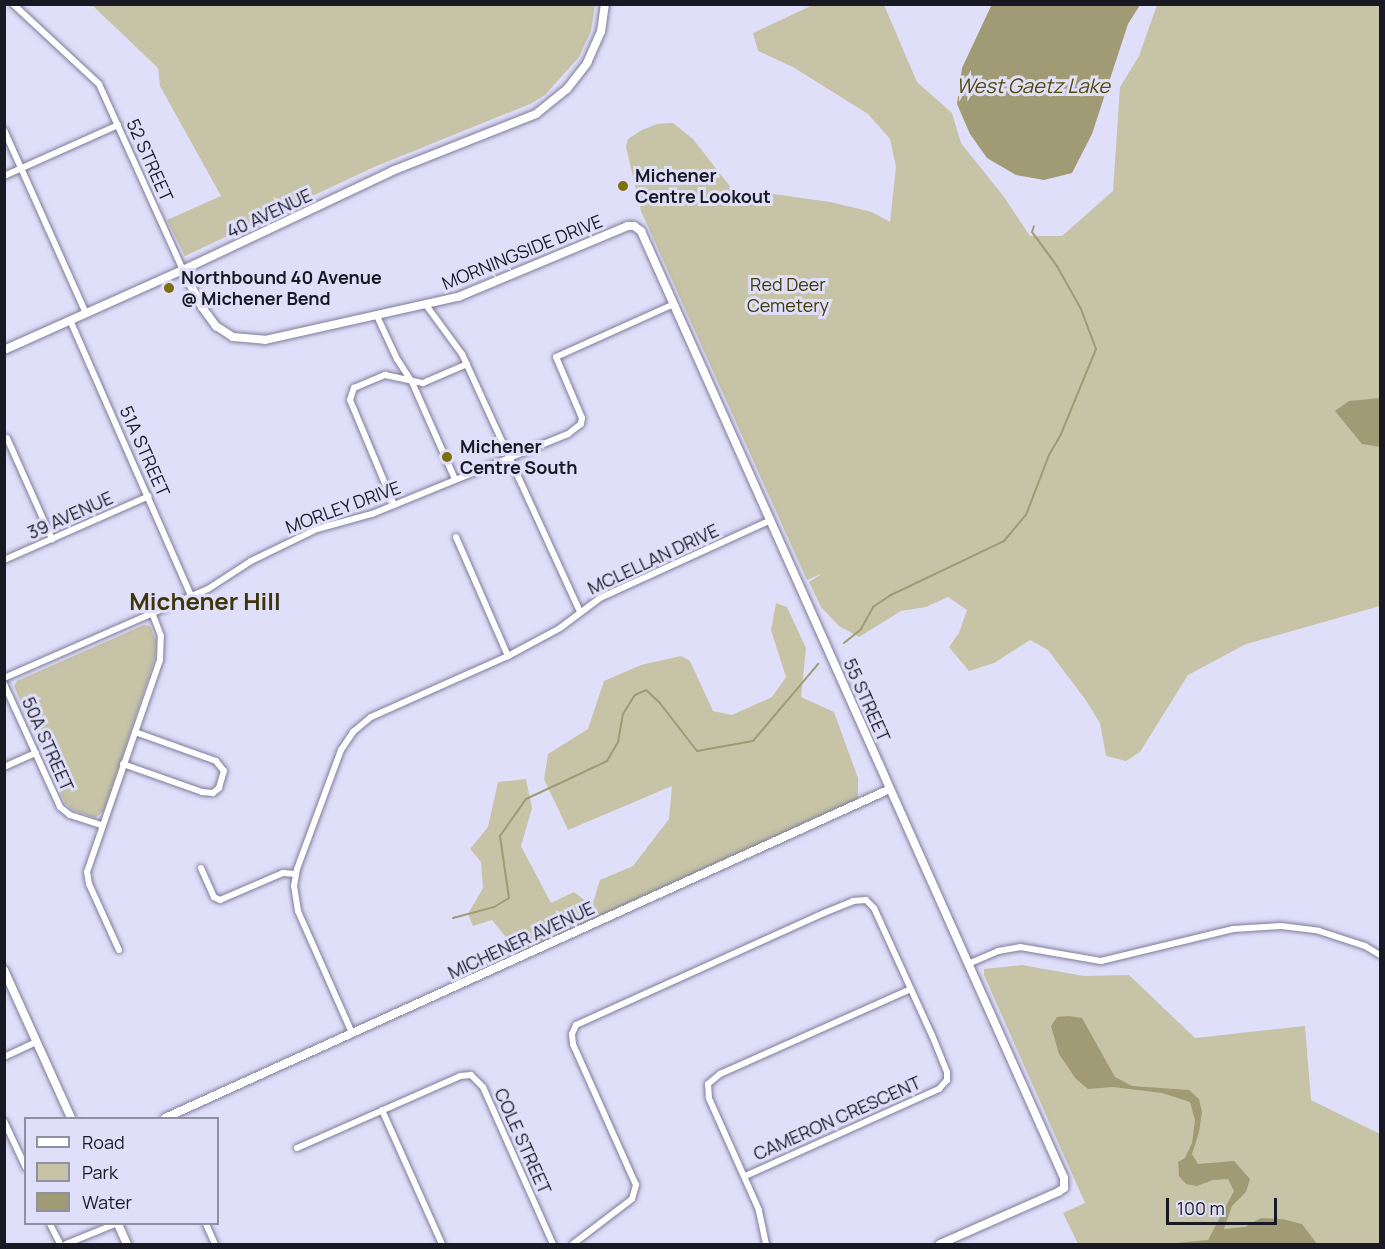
<!DOCTYPE html>
<style>
body{margin:0}
#map{position:relative;width:1385px;height:1249px;overflow:hidden;background:#e0dffa;font-family:Manrope,sans-serif}
div>[style]{position:absolute}
[style*='--x']{left:calc(var(--x)*1px);top:calc(var(--y)*1px);width:calc(var(--w)*1px);rotate:calc(var(--a)*1deg)}
.green>*{inset:0;background:#c7c3a7}
.water>*{inset:0;background:#a09a75}
.stream>*{height:2px;margin:-1px;padding:0 1px;transform-origin:1px;border-radius:1px;background:#a09a75}
.roads{filter:drop-shadow(0 0 2px #7e7c9a) drop-shadow(0 0 2px #7e7c9a)}
.minor>*{height:6px;margin:-3px;padding:0 3px;transform-origin:3px;border-radius:3px;background:#fff}
.tertiary>*{height:8px;margin:-4px;padding:0 4px;transform-origin:4px;border-radius:4px;background:#fff}
.secondary>*{height:8px;margin:-4px;padding:0 4px;transform-origin:4px;border-radius:4px;background:#fff}
.dots>*{width:16px;height:16px;translate:-50% -50%;box-sizing:border-box;border:3px solid #e0dffa;border-radius:50%}
span{translate:-50% -50%;white-space:nowrap;text-align:center;line-height:1.15;-webkit-text-stroke:6px #e0dffa;paint-order:stroke}
.street-label{font-size:18px;color:#191924}
.poi-label{font-size:18px;color:#191924;font-weight:700}
.left{translate:0 -50%;text-align:left}
.park-label{font-size:18px;color:#423a09}
.water-label{font-size:20px;color:#564b07;font-style:italic}
.district-label{font-size:24px;color:#3d350b;font-weight:700}
.frame{position:absolute;inset:0;border:6px solid #191924;pointer-events:none}
.legend{position:absolute;left:24px;top:1117px;width:195px;height:108px;box-sizing:border-box;background:#e0dffa;border:2px solid #9090a4;margin:0;padding:8px 10px;list-style:none;font-size:18px;color:#191924}
.legend li{display:flex;align-items:center;gap:12px;height:30px}
.legend b{width:30px;border:2px solid #9090a4}
.scale{position:absolute;left:1166px;top:1198px;width:111px;height:27px;box-sizing:border-box;border:3px solid #191924;border-top:0;padding-left:8px;font-size:18px;line-height:21px;white-space:nowrap;color:#191924;-webkit-text-stroke:4px #e0dffa;paint-order:stroke}
</style>
<div id="map">
<div class="green">
<div style="clip-path:polygon(92px 5px,595px 5px,591px 31px,579px 57px,545px 95px,530px 104px,374px 167px,185px 256px,167px 220px,221px 196px,160px 86px,158px 68px)"></div>
<div style="clip-path:polygon(813px 5px,884px 5px,917px 82px,952px 113px,961px 143px,1004px 197px,1030px 236px,1062px 236px,1113px 191px,1120px 87px,1139px 56px,1157px 5px,1380px 5px,1380px 606px,1246px 644px,1188px 675px,1140px 752px,1126px 761px,1106px 756px,1100px 723px,1085px 699px,1048px 650px,1030px 640px,994px 663px,969px 671px,949px 647px,959px 633px,967px 610px,948px 597px,926px 607px,901px 611px,859px 637px,839px 626px,821px 607px,809px 582px,823px 573px,807px 580px,641px 211px,626px 147px,628px 139px,642px 130px,657px 124px,673px 123px,693px 139px,736px 194px,767px 193px,830px 202px,872px 212px,890px 222px,896px 167px,890px 139px,868px 114px,793px 67px,758px 51px,753px 33px)"></div>
<div style="clip-path:polygon(776px 603px,787px 607px,806px 648px,801px 697px,834px 712px,858px 778px,858px 803px,521px 956px,492px 920px,473px 926px,468px 914px,483px 888px,481px 862px,470px 849px,488px 827px,498px 782px,526px 779px,532px 808px,521px 846px,551px 903px,574px 892px,592px 906px,600px 880px,633px 866px,669px 819px,672px 786px,568px 830px,544px 779px,548px 754px,588px 729px,604px 681px,641px 665px,681px 656px,690px 661px,713px 711px,732px 715px,772px 697px,786px 677px,771px 630px)"></div>
<div style="clip-path:polygon(144px 625px,150px 626px,156px 640px,155px 658px,104px 811px,95px 818px,73px 810px,65px 803px,14px 686px,17px 681px)"></div>
<div style="clip-path:polygon(1022px 965px,1084px 976px,1129px 975px,1195px 1038px,1305px 1026px,1311px 1100px,1380px 1134px,1380px 1244px,1078px 1244px,1063px 1213px,1085px 1203px,984px 975px,984px 969px)"></div>
</div>
<div class="water">
<div style="clip-path:polygon(992px 4px,1140px 5px,1128px 24px,1092px 134px,1072px 173px,1044px 180px,1016px 175px,987px 158px,970px 134px,957px 104px,962px 68px)"></div>
<div style="clip-path:polygon(1380px 398px,1380px 447px,1362px 444px,1335px 411px,1349px 401px)"></div>
<div style="clip-path:polygon(1069px 1016px,1082px 1018px,1115px 1077px,1132px 1086px,1189px 1090px,1199px 1099px,1202px 1112px,1199px 1132px,1192px 1154px,1198px 1164px,1234px 1161px,1250px 1179px,1246px 1192px,1232px 1206px,1224px 1229px,1245px 1227px,1261px 1218px,1282px 1219px,1302px 1224px,1317px 1244px,1165px 1244px,1208px 1240px,1234px 1191px,1228px 1179px,1213px 1180px,1197px 1186px,1186px 1184px,1179px 1176px,1178px 1162px,1185px 1158px,1192px 1143px,1195px 1120px,1190px 1102px,1162px 1093px,1113px 1087px,1088px 1089px,1076px 1079px,1059px 1054px,1051px 1026px,1057px 1017px)"></div>
</div>
<div class="stream">
<div style="--x:844;--y:643;--w:22;--a:-39"></div>
<div style="--x:861;--y:629;--w:25;--a:-61"></div>
<div style="--x:873;--y:607;--w:22;--a:-34"></div>
<div style="--x:891;--y:595;--w:125;--a:-25.5"></div>
<div style="--x:1004;--y:541;--w:34;--a:-50"></div>
<div style="--x:1026;--y:515;--w:64;--a:-69"></div>
<div style="--x:1049;--y:455;--w:24;--a:-60"></div>
<div style="--x:1061;--y:434;--w:92;--a:-67.6"></div>
<div style="--x:1096;--y:349;--w:43;--a:-110.6"></div>
<div style="--x:1081;--y:309;--w:49;--a:-119.2"></div>
<div style="--x:1057;--y:266;--w:42;--a:-126.3"></div>
<div style="--x:1032;--y:232;--w:6;--a:-72"></div>
<div style="--x:453;--y:918;--w:42;--a:-15"></div>
<div style="--x:494;--y:907;--w:17;--a:-31"></div>
<div style="--x:509;--y:898;--w:63;--a:-98.3"></div>
<div style="--x:500;--y:836;--w:45;--a:-54.9"></div>
<div style="--x:526;--y:799;--w:89;--a:-25.1"></div>
<div style="--x:607;--y:761;--w:22;--a:-60"></div>
<div style="--x:618;--y:742;--w:28;--a:-80"></div>
<div style="--x:623;--y:714;--w:22;--a:-58"></div>
<div style="--x:635;--y:695;--w:12;--a:-24"></div>
<div style="--x:646;--y:690;--w:18;--a:43"></div>
<div style="--x:659;--y:702;--w:62;--a:52.2"></div>
<div style="--x:697;--y:751;--w:57;--a:-10.1"></div>
<div style="--x:753;--y:741;--w:101;--a:-49.8"></div>
</div>
<div class="roads">
<div class="minor">
<div style="--x:13;--y:4;--w:117;--a:42.9"></div>
<div style="--x:99;--y:84;--w:204;--a:65.7"></div>
<div style="--x:4;--y:130;--w:201;--a:65.9"></div>
<div style="--x:4;--y:176;--w:125;--a:-24.1"></div>
<div style="--x:426;--y:305;--w:61;--a:53.7"></div>
<div style="--x:462;--y:354;--w:284;--a:65.4"></div>
<div style="--x:377;--y:316;--w:47;--a:65.1"></div>
<div style="--x:397;--y:359;--w:27;--a:57"></div>
<div style="--x:412;--y:382;--w:106;--a:66.1"></div>
<div style="--x:70;--y:320;--w:300;--a:66.3"></div>
<div style="--x:7;--y:438;--w:111;--a:66"></div>
<div style="--x:394;--y:505;--w:114;--a:-112.7"></div>
<div style="--x:350;--y:400;--w:13;--a:-72"></div>
<div style="--x:354;--y:388;--w:34;--a:-23"></div>
<div style="--x:385;--y:375;--w:39;--a:12"></div>
<div style="--x:423;--y:383;--w:48;--a:-23.4"></div>
<div style="--x:456;--y:537;--w:130;--a:66.4"></div>
<div style="--x:508;--y:656;--w:59;--a:-28.3"></div>
<div style="--x:560;--y:628;--w:50;--a:-36.9"></div>
<div style="--x:600;--y:598;--w:188;--a:-24.5"></div>
<div style="--x:4;--y:560;--w:158;--a:-23.8"></div>
<div style="--x:4;--y:678;--w:223;--a:-23.6"></div>
<div style="--x:208;--y:589;--w:51;--a:-33.1"></div>
<div style="--x:251;--y:561;--w:73;--a:-25.9"></div>
<div style="--x:317;--y:529;--w:57;--a:-15.3"></div>
<div style="--x:372;--y:514;--w:212;--a:-22.2"></div>
<div style="--x:568;--y:434;--w:16;--a:-38"></div>
<div style="--x:581;--y:424;--w:6;--a:-81"></div>
<div style="--x:582;--y:418;--w:66;--a:-113.1"></div>
<div style="--x:556;--y:357;--w:129;--a:-24.2"></div>
<div style="--x:4;--y:684;--w:135;--a:65.5"></div>
<div style="--x:60;--y:807;--w:13;--a:39"></div>
<div style="--x:70;--y:815;--w:33;--a:18"></div>
<div style="--x:123;--y:764;--w:84;--a:19.5"></div>
<div style="--x:202;--y:792;--w:11;--a:5"></div>
<div style="--x:213;--y:793;--w:8;--a:-40"></div>
<div style="--x:219;--y:788;--w:18;--a:-74"></div>
<div style="--x:224;--y:771;--w:13;--a:-129"></div>
<div style="--x:216;--y:761;--w:86;--a:-160.3"></div>
<div style="--x:4;--y:767;--w:35;--a:-24"></div>
<div style="--x:201;--y:868;--w:32;--a:66"></div>
<div style="--x:214;--y:897;--w:7;--a:27"></div>
<div style="--x:220;--y:900;--w:69;--a:-23.2"></div>
<div style="--x:283;--y:873;--w:13;--a:4"></div>
<div style="--x:119;--y:950;--w:72;--a:-114.4"></div>
<div style="--x:89;--y:884;--w:12;--a:-99"></div>
<div style="--x:87;--y:872;--w:224;--a:-71"></div>
<div style="--x:160;--y:660;--w:24;--a:-88"></div>
<div style="--x:161;--y:636;--w:26;--a:-111"></div>
<div style="--x:968;--y:964;--w:33;--a:-23"></div>
<div style="--x:998;--y:951;--w:22;--a:-10"></div>
<div style="--x:1020;--y:947;--w:82;--a:9.8"></div>
<div style="--x:1101;--y:961;--w:136;--a:-13.6"></div>
<div style="--x:1233;--y:929;--w:48;--a:-3.6"></div>
<div style="--x:1281;--y:926;--w:38;--a:7"></div>
<div style="--x:1319;--y:931;--w:48;--a:18.1"></div>
<div style="--x:1365;--y:946;--w:17;--a:31"></div>
<div style="--x:352;--y:1033;--w:133;--a:-113.9"></div>
<div style="--x:298;--y:911;--w:25;--a:-99"></div>
<div style="--x:294;--y:886;--w:17;--a:-80"></div>
<div style="--x:297;--y:869;--w:127;--a:-69.7"></div>
<div style="--x:341;--y:750;--w:22;--a:-56"></div>
<div style="--x:353;--y:732;--w:23;--a:-40"></div>
<div style="--x:371;--y:717;--w:150;--a:-24"></div>
<div style="--x:4;--y:1057;--w:35;--a:-25"></div>
<div style="--x:382;--y:1110;--w:147;--a:65.9"></div>
<div style="--x:4;--y:1121;--w:52;--a:64.9"></div>
<div style="--x:297;--y:1148;--w:178;--a:-23.8"></div>
<div style="--x:460;--y:1076;--w:11;--a:-5"></div>
<div style="--x:471;--y:1075;--w:17;--a:45"></div>
<div style="--x:483;--y:1087;--w:172;--a:66"></div>
<div style="--x:50;--y:1224;--w:22;--a:63"></div>
<div style="--x:206;--y:1224;--w:22;--a:66"></div>
<div style="--x:66;--y:1244;--w:53;--a:-22.2"></div>
<div style="--x:573;--y:1244;--w:74;--a:-37.3"></div>
<div style="--x:632;--y:1199;--w:15;--a:-74"></div>
<div style="--x:636;--y:1185;--w:154;--a:-114.1"></div>
<div style="--x:573;--y:1044;--w:10;--a:-96"></div>
<div style="--x:572;--y:1034;--w:10;--a:-66"></div>
<div style="--x:576;--y:1025;--w:272;--a:-24.3"></div>
<div style="--x:824;--y:913;--w:31;--a:-22"></div>
<div style="--x:853;--y:901;--w:13;--a:-4"></div>
<div style="--x:866;--y:900;--w:11;--a:45"></div>
<div style="--x:874;--y:908;--w:140;--a:65.5"></div>
<div style="--x:932;--y:1035;--w:40;--a:68"></div>
<div style="--x:947;--y:1072;--w:8;--a:90"></div>
<div style="--x:947;--y:1080;--w:12;--a:132"></div>
<div style="--x:939;--y:1089;--w:213;--a:155.8"></div>
<div style="--x:766;--y:1244;--w:35;--a:-102"></div>
<div style="--x:759;--y:1210;--w:123;--a:-114.1"></div>
<div style="--x:709;--y:1098;--w:14;--a:-94"></div>
<div style="--x:708;--y:1084;--w:16;--a:-40"></div>
<div style="--x:720;--y:1074;--w:209;--a:-24"></div>
</div>
<div class="tertiary">
<div style="--x:183;--y:270;--w:42;--a:62.8"></div>
<div style="--x:202;--y:307;--w:24;--a:54"></div>
<div style="--x:216;--y:326;--w:20;--a:33"></div>
<div style="--x:233;--y:337;--w:32;--a:5"></div>
<div style="--x:265;--y:340;--w:198;--a:-12.6"></div>
<div style="--x:458;--y:297;--w:184;--a:-22.7"></div>
<div style="--x:628;--y:226;--w:6;--a:0"></div>
<div style="--x:634;--y:226;--w:9;--a:36"></div>
<div style="--x:641;--y:231;--w:1037;--a:65.93"></div>
<div style="--x:1064;--y:1178;--w:10;--a:90"></div>
<div style="--x:1064;--y:1188;--w:7;--a:146"></div>
<div style="--x:1058;--y:1192;--w:129;--a:156.2"></div>
<div style="--x:4;--y:350;--w:196;--a:-24.1"></div>
<div style="--x:183;--y:270;--w:231;--a:-25.3"></div>
<div style="--x:392;--y:171;--w:155;--a:-21.6"></div>
<div style="--x:536;--y:114;--w:40;--a:-39"></div>
<div style="--x:567;--y:89;--w:33;--a:-52"></div>
<div style="--x:587;--y:63;--w:34;--a:-66"></div>
<div style="--x:601;--y:32;--w:28;--a:-82"></div>
<div style="--x:165;--y:1118;--w:796;--a:-24.41"></div>
</div>
<div class="secondary">
<div style="--x:4;--y:970;--w:162;--a:65.6"></div>
<div style="--x:118;--y:1224;--w:22;--a:66"></div>
</div>
</div>
<div class="dots">
<div style="left:623px;top:186px;background:#7e6f0d"></div>
<div style="left:169px;top:288px;background:#7e6f0d"></div>
<div style="left:447px;top:457px;background:#7e6f0d"></div>
</div>
<div class="street-label">
<span style="left:150px;top:160px;rotate:66deg">52 STREET</span>
<span style="left:269px;top:213px;rotate:-25deg">40 AVENUE</span>
<span style="left:522px;top:252px;rotate:-22deg">MORNINGSIDE DRIVE</span>
<span style="left:145px;top:451px;rotate:66deg">51A STREET</span>
<span style="left:343px;top:507px;rotate:-20deg">MORLEY DRIVE</span>
<span style="left:70px;top:515px;rotate:-24deg">39 AVENUE</span>
<span style="left:653px;top:559px;rotate:-25deg">MCLELLAN DRIVE</span>
<span style="left:867px;top:700px;rotate:66deg">55 STREET</span>
<span style="left:48px;top:744px;rotate:66deg">50A STREET</span>
<span style="left:521px;top:940px;rotate:-25deg">MICHENER AVENUE</span>
<span style="left:837px;top:1118px;rotate:-24deg">CAMERON CRESCENT</span>
<span style="left:523px;top:1141px;rotate:66deg">COLE STREET</span>
</div>
<div class="poi-label">
<span class="left" style="left:635px;top:186px">Michener<br>Centre Lookout</span>
<span class="left" style="left:181px;top:288px">Northbound 40 Avenue<br>@ Michener Bend</span>
<span class="left" style="left:460px;top:457px">Michener<br>Centre South</span>
</div>
<div class="park-label">
<span style="left:788px;top:295px">Red Deer<br>Cemetery</span>
</div>
<div class="water-label">
<span style="left:1033px;top:85px">West Gaetz Lake</span>
</div>
<div class="district-label">
<span style="left:205px;top:601px">Michener Hill</span>
</div>
<div class="frame"></div>
<ul class="legend">
<li><b style="height:8px;background:#fff"></b>Road</li>
<li><b style="height:16px;background:#c7c3a7"></b>Park</li>
<li><b style="height:16px;background:#a09a75"></b>Water</li>
</ul>
<div class="scale">100 m</div>
</div>
